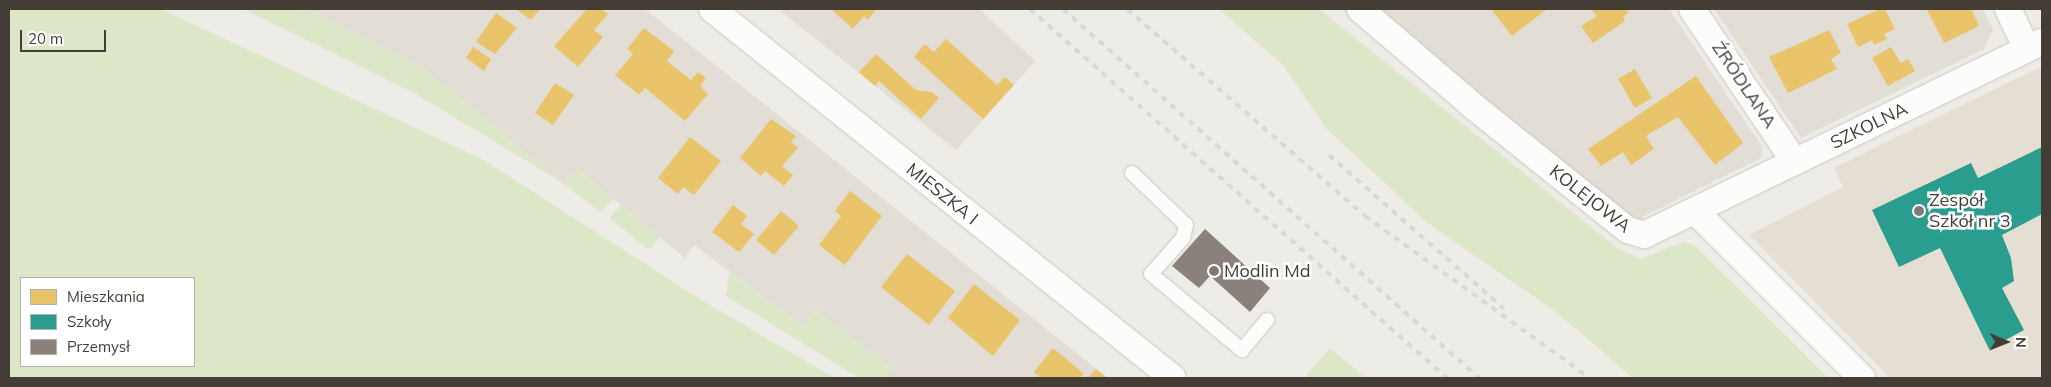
<!DOCTYPE html>
<meta charset="utf-8">
<style>
body{margin:0}
#map{position:relative;width:2051px;height:387px;overflow:hidden;background:#eeece7;font-family:Mulish,sans-serif}
div>[style]{position:absolute}
[style*='--x']{left:calc(var(--x)*1px);top:calc(var(--y)*1px);width:calc(var(--w)*1px);rotate:calc(var(--a)*1deg)}
.residential>*{inset:0;background:#e2ded5}
.education>*{inset:0;background:#e5dfd3}
.green>*{inset:0;background:#dce7c8}
.homes>*{inset:0;background:#e9c46a}
.schools>*{inset:0;background:#2a9d8f}
.industry>*{inset:0;background:#8a817c}
.roads{filter:drop-shadow(0 0 1px #cac8c3) drop-shadow(0 0 1px #cac8c3)}
.service>*{height:14px;margin:-7px;padding:0 7px;transform-origin:7px;border-radius:7px;background:#fcfcfb}
.minor>*{height:26px;margin:-13px;padding:0 13px;transform-origin:13px;border-radius:13px;background:#fcfcfb}
.rail>*{height:4px;margin-top:-2px;transform-origin:0;background:repeating-linear-gradient(90deg,#d8d8d7 0 6px,transparent 0 12px)}
.dots>*{width:14px;height:14px;translate:-50% -50%;box-sizing:border-box;border:2px solid #fff;border-radius:50%}
span{translate:-50% -50%;white-space:nowrap;text-align:center;line-height:1.15;-webkit-text-stroke:5px #fff;paint-order:stroke}
.street-label{font-size:18px;color:#433d35}
.poi-label{font-size:18px;color:#433d35}
.left{translate:0 -50%;text-align:left}
.frame{position:absolute;inset:0;border:10px solid #433d35;pointer-events:none}
.legend{position:absolute;left:20px;top:277px;width:175px;height:90px;box-sizing:border-box;background:#fff;border:1px solid #b4b1ae;margin:0;padding:6px 9px;list-style:none;font-size:15px;color:#433d35}
.legend li{display:flex;align-items:center;gap:10px;height:25px}
.legend b{width:25px;border:1px solid #b4b1ae}
.north{position:absolute;left:1981px;top:317px;width:50px;height:50px;-webkit-text-stroke:4px #fff;paint-order:stroke;rotate:91deg;font-size:14px;font-weight:700;line-height:20px;text-align:center;color:#433d35}
.north::after{content:'';display:block;margin:auto;width:18px;height:22px;background:#433d35;clip-path:polygon(50% 0,100% 100%,50% 72%,0 100%)}
.scale{position:absolute;left:20px;top:30px;width:86px;height:22px;box-sizing:border-box;border:2px solid #433d35;border-top:0;padding-left:6px;font-size:15px;line-height:18px;white-space:nowrap;color:#433d35;-webkit-text-stroke:4px #fff;paint-order:stroke}
</style>
<div id="map">
<div class="residential">
<div style="clip-path:polygon(291px 9px,645px 9px,1108px 378px,886px 378px,892px 368px,815px 310px,804px 327px,694px 245px,685px 258px,577px 169px,564px 184px,424px 69px)"></div>
<div style="clip-path:polygon(778px 9px,979px 9px,1035px 61px,956px 150px)"></div>
<div style="clip-path:polygon(1342px 9px,1669px 9px,1763px 148px,1761px 158px,1644px 216px,1619px 235px)"></div>
<div style="clip-path:polygon(1714px 9px,1983px 9px,1993px 29px,1984px 49px,1801px 138px)"></div>
</div>
<div class="education">
<div style="clip-path:polygon(2042px 66px,2042px 378px,1890px 378px,1749px 235px,1843px 187px,1834px 168px)"></div>
</div>
<div class="green">
<div style="clip-path:polygon(evenodd,9px 9px,161px 9px,484px 160px,703px 301px,835px 378px,9px 378px,9px 9px,194px 278px,194px 366px,21px 366px,21px 278px,194px 278px)"></div>
<div style="clip-path:polygon(244px 9px,291px 9px,320px 16px,424px 69px,564px 183px,577px 169px,613px 199px,600px 212px,564px 184px,412px 92px)"></div>
<div style="clip-path:polygon(1219px 9px,1319px 9px,1619px 249px,1641px 259px,1683px 242px,1694px 245px,1828px 378px,1633px 378px,1556px 312px,1426px 222px,1326px 128px,1283px 65px)"></div>
<div style="clip-path:polygon(621px 205px,660px 237px,649px 250px,609px 218px)"></div>
<div style="clip-path:polygon(729px 272px,804px 327px,815px 310px,893px 368px,886px 378px,859px 378px,726px 296px)"></div>
<div style="clip-path:polygon(1330px 348px,1366px 378px,1304px 378px)"></div>
</div>
<div class="homes">
<div style="clip-path:polygon(516px 9px,540px 9px,531px 20px)"></div>
<div style="clip-path:polygon(587px 9px,601px 9px,608px 14px,594px 30px,603px 37px,578px 67px,554px 46px)"></div>
<div style="clip-path:polygon(831px 9px,874px 9px,875px 11px,868px 20px,864px 16px,853px 29px)"></div>
<div style="clip-path:polygon(1491px 9px,1547px 9px,1512px 36px)"></div>
<div style="clip-path:polygon(1591px 9px,1626px 9px,1629px 12px,1623px 17px,1625px 21px,1593px 43px,1581px 26px,1597px 16px)"></div>
<div style="clip-path:polygon(1879px 9px,1885px 9px,1895px 29px,1884px 34px,1887px 39px,1874px 45px,1872px 40px,1858px 47px,1847px 24px)"></div>
<div style="clip-path:polygon(1930px 9px,1971px 9px,1979px 26px,1944px 43px,1927px 10px)"></div>
<div style="clip-path:polygon(496px 13px,517px 28px,495px 54px,476px 42px)"></div>
<div style="clip-path:polygon(644px 28px,674px 51px,667px 61px,691px 80px,698px 72px,706px 78px,700px 86px,708px 94px,685px 121px,645px 88px,639px 95px,615px 75px,633px 54px,627px 49px)"></div>
<div style="clip-path:polygon(1829px 30px,1841px 53px,1831px 59px,1837px 69px,1788px 93px,1769px 57px)"></div>
<div style="clip-path:polygon(946px 39px,997px 85px,1005px 77px,1014px 85px,983px 119px,914px 57px,925px 44px,934px 52px)"></div>
<div style="clip-path:polygon(473px 47px,491px 59px,484px 71px,466px 58px)"></div>
<div style="clip-path:polygon(1891px 47px,1901px 63px,1908px 59px,1915px 71px,1888px 86px,1872px 58px)"></div>
<div style="clip-path:polygon(876px 54px,916px 90px,932px 92px,939px 98px,921px 119px,879px 81px,875px 86px,859px 72px)"></div>
<div style="clip-path:polygon(1635px 69px,1652px 98px,1635px 108px,1618px 79px)"></div>
<div style="clip-path:polygon(1696px 76px,1743px 143px,1715px 165px,1678px 117px,1646px 136px,1654px 149px,1631px 165px,1623px 152px,1601px 166px,1588px 149px)"></div>
<div style="clip-path:polygon(555px 83px,574px 95px,553px 125px,535px 113px)"></div>
<div style="clip-path:polygon(771px 119px,796px 136px,791px 142px,798px 148px,782px 166px,793px 175px,784px 186px,765px 171px,761px 176px,740px 158px)"></div>
<div style="clip-path:polygon(690px 137px,721px 161px,694px 195px,683px 187px,678px 194px,658px 178px)"></div>
<div style="clip-path:polygon(850px 191px,882px 216px,845px 265px,819px 245px,841px 216px,835px 211px)"></div>
<div style="clip-path:polygon(733px 205px,747px 216px,741px 224px,754px 234px,739px 252px,712px 232px)"></div>
<div style="clip-path:polygon(781px 211px,799px 226px,774px 255px,756px 240px)"></div>
<div style="clip-path:polygon(907px 254px,955px 291px,929px 325px,881px 287px)"></div>
<div style="clip-path:polygon(974px 284px,1020px 320px,993px 356px,948px 318px)"></div>
<div style="clip-path:polygon(1053px 348px,1084px 374px,1080px 378px,1041px 378px,1034px 372px)"></div>
<div style="clip-path:polygon(1096px 369px,1107px 378px,1088px 378px)"></div>
</div>
<div class="schools">
<div style="clip-path:polygon(2042px 147px,2042px 214px,2002px 235px,2011px 258px,2014px 281px,2002px 288px,2024px 330px,1989px 349px,1940px 248px,1899px 267px,1872px 210px,1971px 163px,1978px 178px)"></div>
</div>
<div class="industry">
<div style="clip-path:polygon(1205px 229px,1270px 288px,1250px 312px,1210px 276px,1199px 288px,1172px 266px)"></div>
</div>
<div class="roads">
<div class="service">
<div style="--x:1132;--y:173;--w:75;--a:43.9"></div>
<div style="--x:1186;--y:225;--w:13;--a:103"></div>
<div style="--x:1183;--y:238;--w:48;--a:131.6"></div>
<div style="--x:1151;--y:274;--w:119;--a:39.9"></div>
<div style="--x:1242;--y:350;--w:39;--a:-50"></div>
</div>
<div class="minor">
<div style="--x:712;--y:9;--w:590;--a:38.67"></div>
<div style="--x:1360;--y:9;--w:149;--a:40.6"></div>
<div style="--x:1473;--y:106;--w:198;--a:38.7"></div>
<div style="--x:1628;--y:230;--w:17;--a:17"></div>
<div style="--x:1644;--y:235;--w:442;--a:-25.9"></div>
<div style="--x:1692;--y:9;--w:184;--a:56.1"></div>
<div style="--x:2008;--y:9;--w:44;--a:64.6"></div>
<div style="--x:1696;--y:212;--w:235;--a:45"></div>
</div>
</div>
<div class="rail">
<div style="--x:1030;--y:9;--w:557;--a:41.51"></div>
<div style="--x:1063;--y:9;--w:556;--a:41.57"></div>
<div style="--x:1127;--y:9;--w:315;--a:41"></div>
<div style="--x:1365;--y:216;--w:277;--a:35.8"></div>
<div style="--x:1329;--y:155;--w:233;--a:41.3"></div>
</div>
<div class="dots">
<div style="left:1919px;top:211px;background:#7f7a73"></div>
<div style="left:1214px;top:271px;background:#7f7a73"></div>
</div>
<div class="street-label">
<span style="left:1744px;top:85px;rotate:56deg">ŹRÓDLANA</span>
<span style="left:1869px;top:126px;rotate:-26deg">SZKOLNA</span>
<span style="left:942px;top:194px;rotate:39deg">MIESZKA I</span>
<span style="left:1590px;top:199px;rotate:38deg">KOLEJOWA</span>
</div>
<div class="poi-label">
<span class="left" style="left:1929px;top:211px">Zespół<br>Szkół nr 3</span>
<span class="left" style="left:1224px;top:271px">Modlin Md</span>
</div>
<div class="frame"></div>
<ul class="legend">
<li><b style="height:14px;background:#e9c46a"></b>Mieszkania</li>
<li><b style="height:14px;background:#2a9d8f"></b>Szkoły</li>
<li><b style="height:14px;background:#8a817c"></b>Przemysł</li>
</ul>
<div class="north">N</div>
<div class="scale">20 m</div>
</div>
